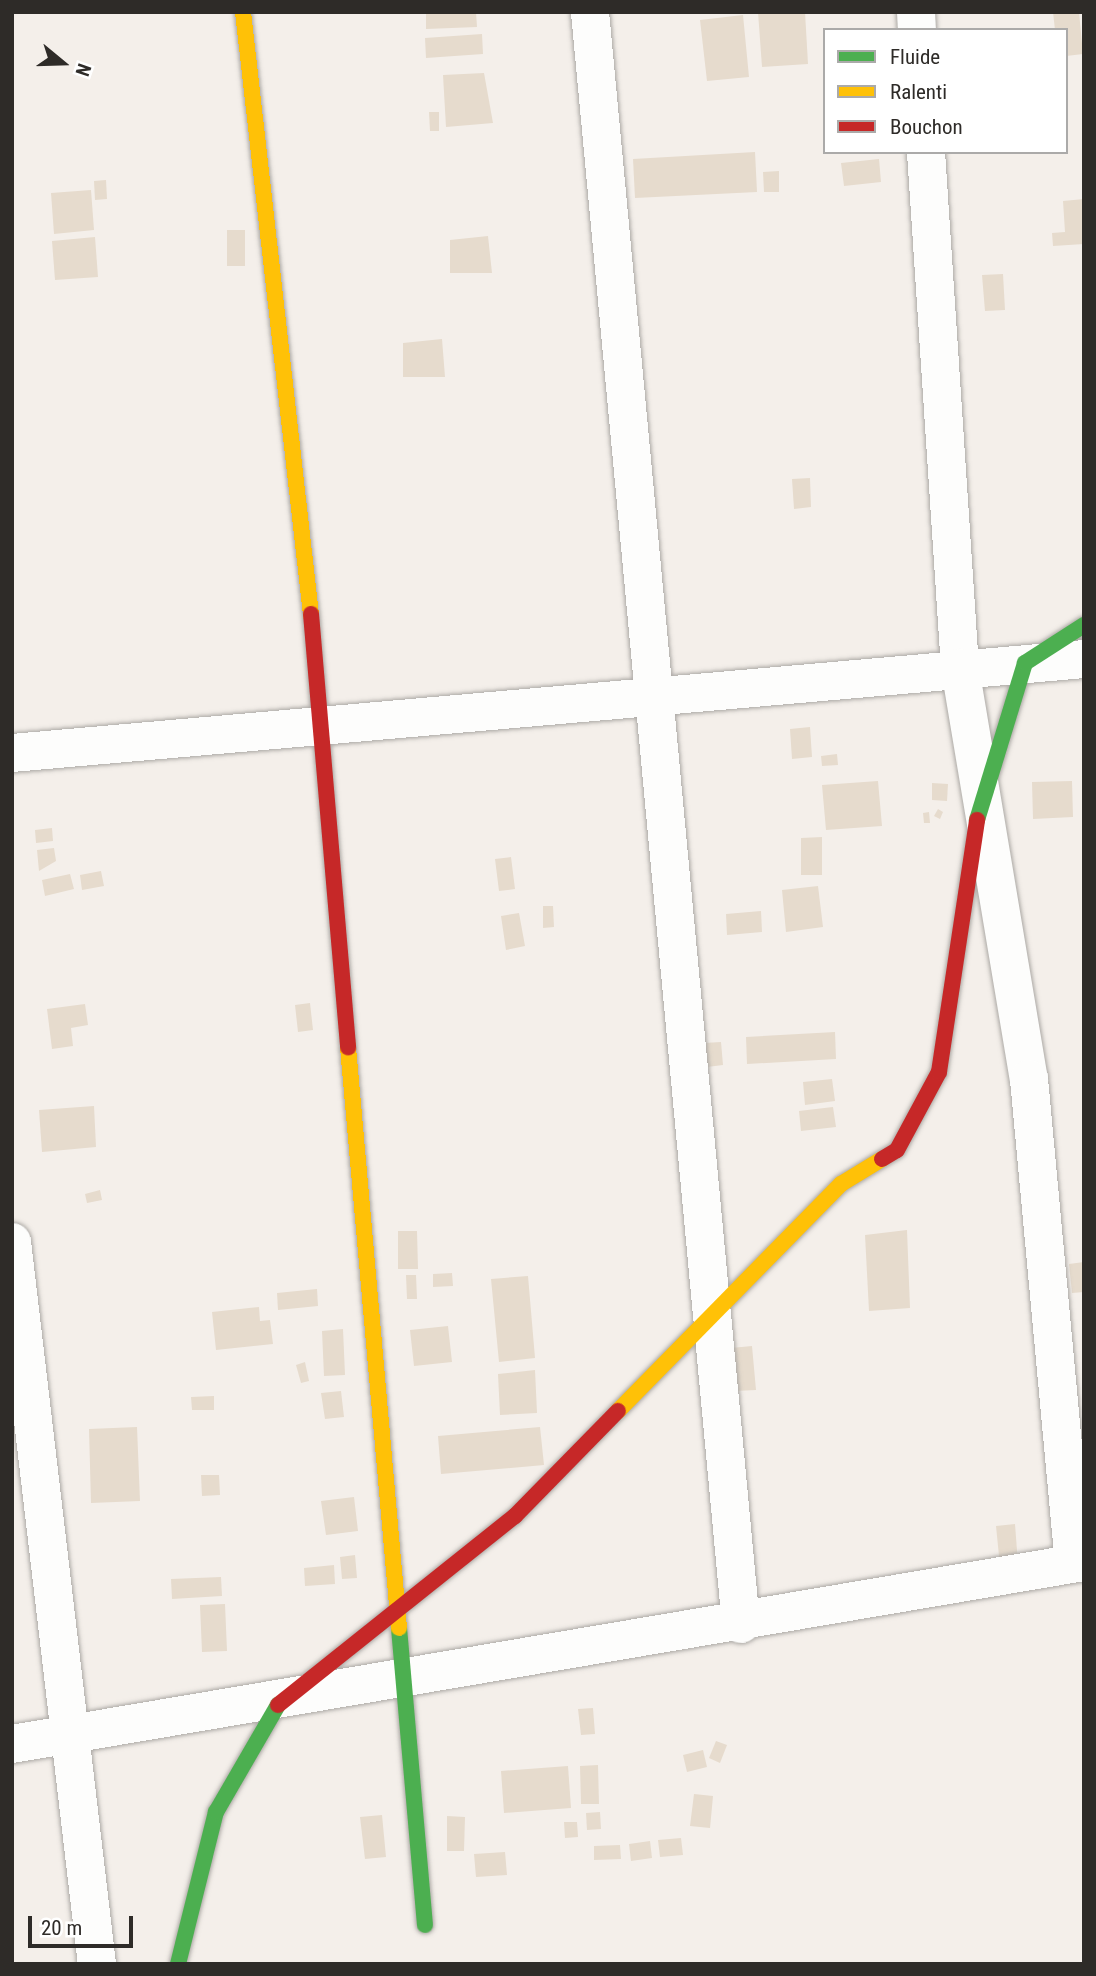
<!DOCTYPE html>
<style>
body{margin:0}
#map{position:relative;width:1096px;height:1976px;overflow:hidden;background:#f4efea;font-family:"Roboto Condensed",sans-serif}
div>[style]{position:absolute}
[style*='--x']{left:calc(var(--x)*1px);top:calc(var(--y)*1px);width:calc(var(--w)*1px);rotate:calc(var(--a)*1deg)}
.building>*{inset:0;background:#e6dbcd}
.roads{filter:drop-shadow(0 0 2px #aca9a5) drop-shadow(0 0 2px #aca9a5)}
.street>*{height:38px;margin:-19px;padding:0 19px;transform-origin:19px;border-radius:19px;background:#fdfdfc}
.fast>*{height:16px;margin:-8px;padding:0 8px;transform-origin:8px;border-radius:8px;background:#4caf50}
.slow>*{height:16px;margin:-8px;padding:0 8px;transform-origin:8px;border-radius:8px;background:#ffc107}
.jam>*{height:16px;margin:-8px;padding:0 8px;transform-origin:8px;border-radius:8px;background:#c62828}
span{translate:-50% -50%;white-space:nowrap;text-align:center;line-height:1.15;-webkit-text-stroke:5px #fff;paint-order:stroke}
.frame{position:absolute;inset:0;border:14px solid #2e2b28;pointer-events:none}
.legend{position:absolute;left:823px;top:28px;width:245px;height:126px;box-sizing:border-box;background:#fff;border:2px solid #abaaa9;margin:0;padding:9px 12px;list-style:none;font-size:21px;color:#2e2b28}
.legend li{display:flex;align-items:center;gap:14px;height:35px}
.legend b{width:35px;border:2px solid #abaaa9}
.north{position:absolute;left:28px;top:28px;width:70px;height:70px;-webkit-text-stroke:5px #fff;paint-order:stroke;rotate:109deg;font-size:19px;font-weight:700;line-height:28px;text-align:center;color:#2e2b28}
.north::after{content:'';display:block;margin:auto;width:24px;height:32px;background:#2e2b28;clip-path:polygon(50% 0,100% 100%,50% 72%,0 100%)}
.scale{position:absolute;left:28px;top:1916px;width:105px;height:32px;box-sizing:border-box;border:4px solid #2e2b28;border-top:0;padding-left:9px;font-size:21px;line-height:24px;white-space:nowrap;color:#2e2b28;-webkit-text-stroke:5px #fff;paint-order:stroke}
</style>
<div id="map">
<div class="building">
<div style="clip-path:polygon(426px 12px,476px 12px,477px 27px,426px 29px)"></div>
<div style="clip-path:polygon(758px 12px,805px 12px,808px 64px,762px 67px)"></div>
<div style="clip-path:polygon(1053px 12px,1079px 12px,1083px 54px,1066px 56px,1066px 30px,1055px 30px)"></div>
<div style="clip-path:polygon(743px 15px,749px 77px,707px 81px,700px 20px)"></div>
<div style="clip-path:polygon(482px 34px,483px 54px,426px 58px,425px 38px)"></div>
<div style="clip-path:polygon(484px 73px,493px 123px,446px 127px,443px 75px)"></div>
<div style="clip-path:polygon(429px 112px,439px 112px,439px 131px,430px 131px)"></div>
<div style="clip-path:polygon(755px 152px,757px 192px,635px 198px,633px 159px)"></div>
<div style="clip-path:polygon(879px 159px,881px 182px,844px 186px,841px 163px)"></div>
<div style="clip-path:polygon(779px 171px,779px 192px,764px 192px,763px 172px)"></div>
<div style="clip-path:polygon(106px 180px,107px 199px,95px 200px,94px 181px)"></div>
<div style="clip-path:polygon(91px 190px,94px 230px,54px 234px,51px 193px)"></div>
<div style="clip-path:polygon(1084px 199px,1084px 244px,1053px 246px,1052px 233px,1065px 232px,1063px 201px)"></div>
<div style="clip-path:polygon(227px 230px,245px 230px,245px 266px,227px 266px)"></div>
<div style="clip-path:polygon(488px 236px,492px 273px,450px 273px,450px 240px)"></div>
<div style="clip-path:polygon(95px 237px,98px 277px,55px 280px,52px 241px)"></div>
<div style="clip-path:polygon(1003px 274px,1005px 310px,985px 311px,982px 275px)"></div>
<div style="clip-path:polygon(442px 339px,445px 377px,403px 377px,403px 343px)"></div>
<div style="clip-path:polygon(810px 478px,811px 507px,794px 509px,792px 479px)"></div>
<div style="clip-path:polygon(810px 727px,812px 757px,792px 759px,790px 729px)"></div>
<div style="clip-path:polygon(837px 754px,838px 765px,822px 766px,821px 756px)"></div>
<div style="clip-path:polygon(878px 781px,882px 826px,826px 830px,822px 785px)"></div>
<div style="clip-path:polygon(1072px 781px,1073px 817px,1033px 819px,1032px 782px)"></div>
<div style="clip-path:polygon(932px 783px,948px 784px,947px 801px,932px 800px)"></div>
<div style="clip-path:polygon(938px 809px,943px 812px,940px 819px,934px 816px)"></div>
<div style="clip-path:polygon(929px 812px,930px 823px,924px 823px,923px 813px)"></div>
<div style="clip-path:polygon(52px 828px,53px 841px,36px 843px,35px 830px)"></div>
<div style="clip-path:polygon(822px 837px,822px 875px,801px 875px,801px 838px)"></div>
<div style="clip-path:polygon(54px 848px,56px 861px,39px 871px,37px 850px)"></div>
<div style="clip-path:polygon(511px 857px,515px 889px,499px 891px,495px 859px)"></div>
<div style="clip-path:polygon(101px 871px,104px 886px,82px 890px,80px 875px)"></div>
<div style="clip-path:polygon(70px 874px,74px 889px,45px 896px,42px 880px)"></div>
<div style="clip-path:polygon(818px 886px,823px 927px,786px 932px,782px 890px)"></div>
<div style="clip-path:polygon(543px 906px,553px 906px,554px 927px,543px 928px)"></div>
<div style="clip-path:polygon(761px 911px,762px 932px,727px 935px,726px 914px)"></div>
<div style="clip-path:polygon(519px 913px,525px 946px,506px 950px,501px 916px)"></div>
<div style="clip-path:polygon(310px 1003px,313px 1030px,298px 1032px,295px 1005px)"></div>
<div style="clip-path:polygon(85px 1004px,88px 1025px,71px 1028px,73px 1046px,52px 1049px,47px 1009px)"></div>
<div style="clip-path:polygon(835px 1032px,836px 1059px,747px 1064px,746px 1037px)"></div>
<div style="clip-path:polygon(721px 1042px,723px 1065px,707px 1067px,704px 1043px)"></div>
<div style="clip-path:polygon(832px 1079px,835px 1101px,805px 1105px,803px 1082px)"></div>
<div style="clip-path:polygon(94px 1106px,96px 1147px,42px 1152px,39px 1110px)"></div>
<div style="clip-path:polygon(833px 1107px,836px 1127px,801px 1131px,799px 1111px)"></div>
<div style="clip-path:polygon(100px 1190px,102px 1200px,87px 1203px,85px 1194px)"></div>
<div style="clip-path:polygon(907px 1230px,910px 1308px,869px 1311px,865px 1235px)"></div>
<div style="clip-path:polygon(398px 1231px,417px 1231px,418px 1269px,398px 1269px)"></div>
<div style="clip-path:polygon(1084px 1262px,1084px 1292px,1072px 1293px,1069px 1264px)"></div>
<div style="clip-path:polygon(452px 1273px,453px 1286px,433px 1287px,433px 1274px)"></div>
<div style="clip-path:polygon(406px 1275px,416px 1275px,417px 1299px,407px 1299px)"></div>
<div style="clip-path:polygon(528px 1276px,535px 1358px,499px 1362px,491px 1279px)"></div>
<div style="clip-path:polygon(317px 1289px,318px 1306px,278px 1310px,277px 1293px)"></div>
<div style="clip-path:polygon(259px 1307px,260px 1321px,270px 1320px,273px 1344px,216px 1350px,212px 1312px)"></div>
<div style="clip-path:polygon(448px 1326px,452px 1362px,414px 1366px,410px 1330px)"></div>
<div style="clip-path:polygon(343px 1329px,345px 1375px,324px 1376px,322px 1331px)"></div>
<div style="clip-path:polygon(752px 1346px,756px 1390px,735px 1391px,731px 1348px)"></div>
<div style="clip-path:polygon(305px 1362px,309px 1381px,301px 1383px,296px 1365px)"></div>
<div style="clip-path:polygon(535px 1370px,537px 1413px,500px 1415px,498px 1374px)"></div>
<div style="clip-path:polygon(341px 1391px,344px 1417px,325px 1419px,321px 1393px)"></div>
<div style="clip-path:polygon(214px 1396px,214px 1410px,192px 1410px,191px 1397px)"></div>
<div style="clip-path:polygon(137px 1427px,140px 1501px,91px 1503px,89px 1429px)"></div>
<div style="clip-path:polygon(540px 1427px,544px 1465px,441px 1474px,438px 1436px)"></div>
<div style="clip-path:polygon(201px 1475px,219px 1475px,220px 1495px,202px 1496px)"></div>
<div style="clip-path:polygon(354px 1497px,358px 1531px,326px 1535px,321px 1501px)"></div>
<div style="clip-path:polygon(1015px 1524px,1018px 1564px,1000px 1566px,996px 1526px)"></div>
<div style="clip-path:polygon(355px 1555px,357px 1578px,342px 1579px,340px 1557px)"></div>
<div style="clip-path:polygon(334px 1565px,335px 1584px,305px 1586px,304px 1568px)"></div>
<div style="clip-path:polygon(221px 1577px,222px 1596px,172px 1599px,171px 1579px)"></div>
<div style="clip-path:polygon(225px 1604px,227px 1651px,202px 1652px,200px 1605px)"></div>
<div style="clip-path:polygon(593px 1708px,595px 1734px,581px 1735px,578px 1709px)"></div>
<div style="clip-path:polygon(716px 1741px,727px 1745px,720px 1763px,709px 1758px)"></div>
<div style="clip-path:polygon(703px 1750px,707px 1767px,687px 1772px,683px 1755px)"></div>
<div style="clip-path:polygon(598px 1765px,599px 1804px,581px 1804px,580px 1766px)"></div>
<div style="clip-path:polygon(568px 1766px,571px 1808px,504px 1813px,501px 1771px)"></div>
<div style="clip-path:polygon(694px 1794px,713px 1796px,710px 1828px,690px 1826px)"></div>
<div style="clip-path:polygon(600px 1812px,601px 1829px,587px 1830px,586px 1813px)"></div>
<div style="clip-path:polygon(382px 1815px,386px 1857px,365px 1859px,360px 1817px)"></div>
<div style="clip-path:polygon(447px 1816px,465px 1817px,464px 1851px,447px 1851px)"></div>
<div style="clip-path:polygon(564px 1822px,577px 1822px,578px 1837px,565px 1838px)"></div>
<div style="clip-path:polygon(681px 1838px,683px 1855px,660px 1857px,658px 1840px)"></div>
<div style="clip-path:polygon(650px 1841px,652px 1858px,631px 1861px,629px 1844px)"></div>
<div style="clip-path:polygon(620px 1845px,621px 1859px,594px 1860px,594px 1846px)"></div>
<div style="clip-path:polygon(505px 1852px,507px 1875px,476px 1877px,474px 1854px)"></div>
</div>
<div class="roads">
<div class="street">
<div style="--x:590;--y:12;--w:1619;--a:84.65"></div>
<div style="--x:916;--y:12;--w:18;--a:87"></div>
<div style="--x:926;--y:152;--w:517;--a:86.23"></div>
<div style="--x:960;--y:668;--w:417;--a:80.5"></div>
<div style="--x:1029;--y:1079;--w:486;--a:84.7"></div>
<div style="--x:12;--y:753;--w:1076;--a:-5.01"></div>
<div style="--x:12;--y:1242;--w:727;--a:83.29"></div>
<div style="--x:12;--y:1744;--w:1087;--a:-9.64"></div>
</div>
<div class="fast">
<div style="--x:977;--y:820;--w:164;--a:-73"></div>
<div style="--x:1025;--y:663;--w:70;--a:-32.8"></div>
<div style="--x:399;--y:1628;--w:298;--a:85"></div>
<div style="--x:178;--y:1964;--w:157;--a:-76"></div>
<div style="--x:216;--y:1812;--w:124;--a:-59.9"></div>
</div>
<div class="slow">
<div style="--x:243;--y:12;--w:606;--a:83.56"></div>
<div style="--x:348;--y:1047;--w:583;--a:84.98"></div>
<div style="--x:618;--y:1411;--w:318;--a:-45.5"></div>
<div style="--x:841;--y:1184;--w:48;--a:-31.4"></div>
</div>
<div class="jam">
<div style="--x:311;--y:614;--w:435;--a:85.1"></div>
<div style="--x:882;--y:1159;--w:17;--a:-31"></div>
<div style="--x:897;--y:1150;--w:89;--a:-61.7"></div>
<div style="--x:939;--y:1072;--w:255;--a:-81.4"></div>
<div style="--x:278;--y:1705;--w:303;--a:-38.6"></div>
<div style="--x:515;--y:1516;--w:147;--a:-45.6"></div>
</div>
</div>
<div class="frame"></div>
<ul class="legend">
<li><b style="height:9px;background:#4caf50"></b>Fluide</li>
<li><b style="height:9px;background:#ffc107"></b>Ralenti</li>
<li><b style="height:9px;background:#c62828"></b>Bouchon</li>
</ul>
<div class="north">N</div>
<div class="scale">20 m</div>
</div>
